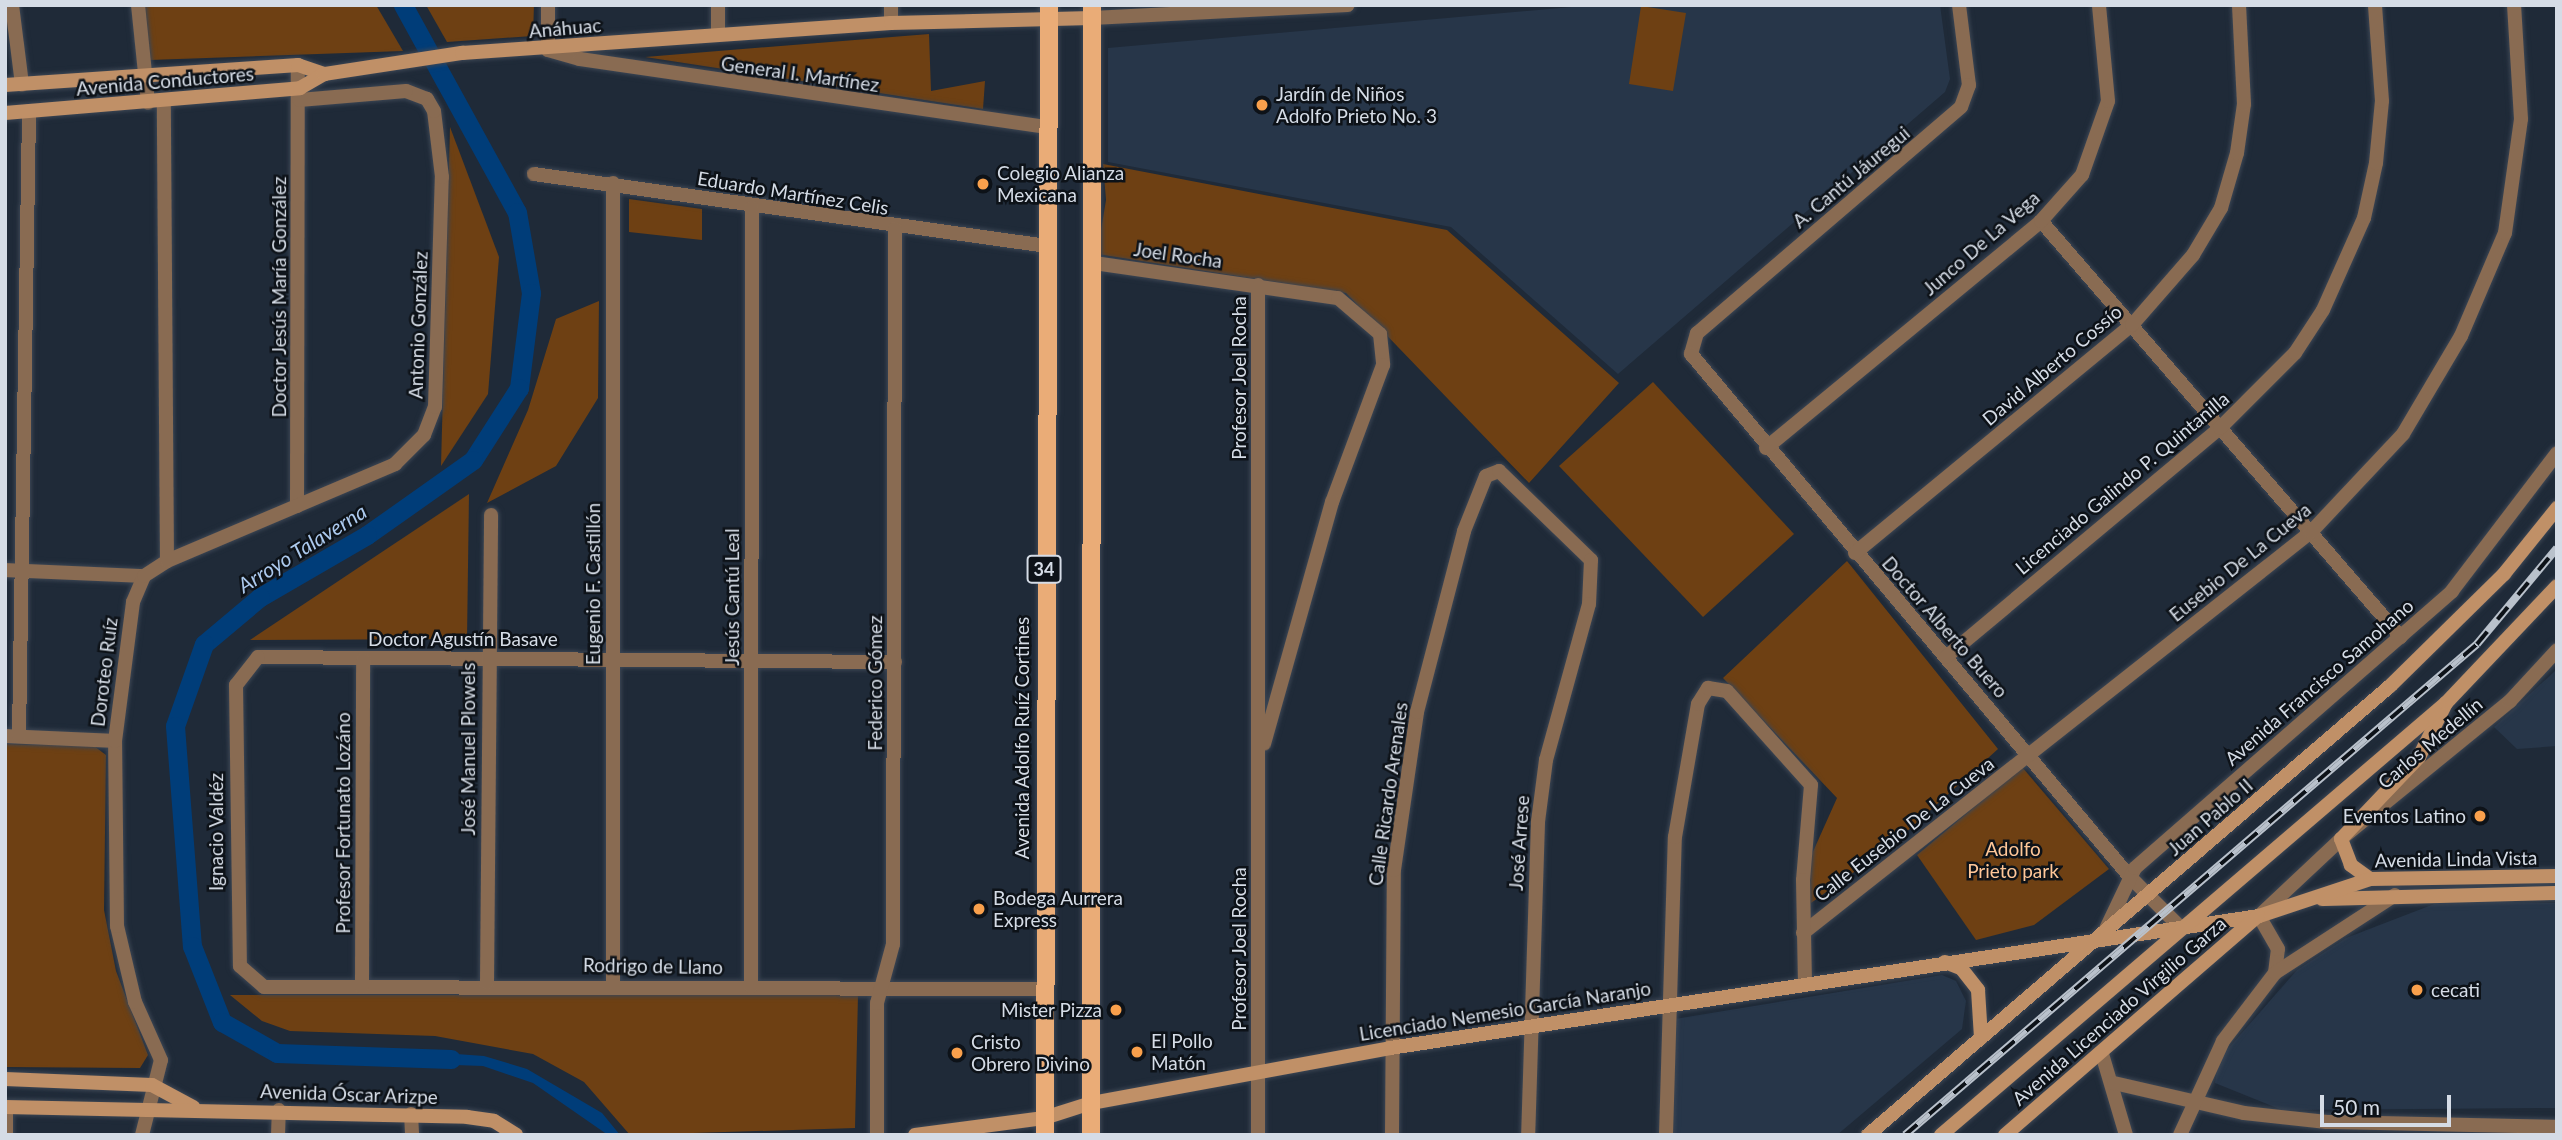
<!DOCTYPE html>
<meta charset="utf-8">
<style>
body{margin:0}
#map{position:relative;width:2562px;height:1140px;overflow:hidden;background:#1f2a38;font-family:Lato,sans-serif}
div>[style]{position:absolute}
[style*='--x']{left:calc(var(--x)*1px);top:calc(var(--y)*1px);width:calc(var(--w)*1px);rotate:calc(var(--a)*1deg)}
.built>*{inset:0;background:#273649}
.green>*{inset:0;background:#6e4013}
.water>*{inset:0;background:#003d79}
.canal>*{height:19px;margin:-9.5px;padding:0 9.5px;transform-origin:9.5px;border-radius:9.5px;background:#003d79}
.roads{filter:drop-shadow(0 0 2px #3c4654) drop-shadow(0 0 2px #3c4654)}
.street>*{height:14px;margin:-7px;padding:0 7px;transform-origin:7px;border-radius:7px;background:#896b52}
.secondary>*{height:14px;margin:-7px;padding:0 7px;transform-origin:7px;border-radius:7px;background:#c09067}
.primary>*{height:18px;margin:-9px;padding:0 9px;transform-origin:9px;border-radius:9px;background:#eaac77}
.rail>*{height:8px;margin-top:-4px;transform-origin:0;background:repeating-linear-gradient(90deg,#0d1218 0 16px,#b9c1cb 0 32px);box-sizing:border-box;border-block:2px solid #b9c1cb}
.dots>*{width:19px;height:19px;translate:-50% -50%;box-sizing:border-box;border:4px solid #0d1218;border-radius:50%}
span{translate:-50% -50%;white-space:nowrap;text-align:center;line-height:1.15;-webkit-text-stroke:5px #0d1218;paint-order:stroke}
.shield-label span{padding:2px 5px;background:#0d1218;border:2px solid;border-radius:5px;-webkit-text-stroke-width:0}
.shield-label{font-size:18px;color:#d5dce6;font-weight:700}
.street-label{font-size:19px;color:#d5dce6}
.poi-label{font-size:19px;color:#d5dce6}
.left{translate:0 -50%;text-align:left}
.right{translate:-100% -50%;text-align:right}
.park-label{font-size:19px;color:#ffc798}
.water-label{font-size:21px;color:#acc9ed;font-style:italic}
.frame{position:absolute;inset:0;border:7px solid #d5dce6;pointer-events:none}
.scale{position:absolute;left:2320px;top:1095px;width:131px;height:32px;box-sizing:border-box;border:4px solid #d5dce6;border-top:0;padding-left:9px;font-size:21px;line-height:24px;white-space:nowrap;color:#d5dce6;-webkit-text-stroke:5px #0d1218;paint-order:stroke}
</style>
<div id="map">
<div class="built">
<div style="clip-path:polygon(1594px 5px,1940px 5px,1950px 79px,1945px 92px,1618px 374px,1451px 227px,1108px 162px,1108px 48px)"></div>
<div style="clip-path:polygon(2557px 669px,2557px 746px,2517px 749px,2494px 727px)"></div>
<div style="clip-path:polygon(2442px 901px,2557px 903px,2557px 1108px,2282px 1110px,2215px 1083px,2219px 1059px,2297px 970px,2346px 938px)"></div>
<div style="clip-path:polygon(1942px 975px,1956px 981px,1966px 1001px,1962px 1029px,1837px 1135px,1674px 1135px,1675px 1019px)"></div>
</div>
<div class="green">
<div style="clip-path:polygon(144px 5px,376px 5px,403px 51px,150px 60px)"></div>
<div style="clip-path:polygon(426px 5px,534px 5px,533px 36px,447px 42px)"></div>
<div style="clip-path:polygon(1641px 6px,1686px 13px,1673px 91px,1629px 84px)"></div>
<div style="clip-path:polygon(929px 34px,931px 91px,985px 81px,983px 109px,645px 57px)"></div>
<div style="clip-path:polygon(450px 127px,499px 257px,488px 394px,441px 466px)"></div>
<div style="clip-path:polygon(1103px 164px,1447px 230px,1619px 383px,1529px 483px,1346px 293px,1097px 254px,1106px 200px)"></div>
<div style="clip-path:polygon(629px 199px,702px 209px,702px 240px,629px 232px)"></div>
<div style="clip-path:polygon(599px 301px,598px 398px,556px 466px,487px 503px,528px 410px,556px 319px)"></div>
<div style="clip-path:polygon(1653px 382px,1794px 534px,1703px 617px,1559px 466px)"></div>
<div style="clip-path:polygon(469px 494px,467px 639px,250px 640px)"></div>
<div style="clip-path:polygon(1847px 561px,1998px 749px,1893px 844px,1811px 903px,1807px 865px,1837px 798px,1723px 678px)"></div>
<div style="clip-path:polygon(5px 744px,94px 746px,106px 755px,104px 910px,116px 971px,148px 1055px,140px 1068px,5px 1067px)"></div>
<div style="clip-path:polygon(2022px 767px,2109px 869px,2034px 925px,1976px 940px,1917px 855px)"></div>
<div style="clip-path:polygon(230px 995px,858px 995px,855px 1128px,630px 1135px,584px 1082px,533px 1054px,435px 1036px,290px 1031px,262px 1021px)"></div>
</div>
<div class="water">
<div style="clip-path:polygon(428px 1052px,484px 1056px,527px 1069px,602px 1113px,620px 1135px,608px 1135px,533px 1083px,483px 1066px,427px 1064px)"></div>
</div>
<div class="canal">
<div style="--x:403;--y:5;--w:236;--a:61.2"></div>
<div style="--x:517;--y:212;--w:82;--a:80.2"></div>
<div style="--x:531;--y:293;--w:96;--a:97.2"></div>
<div style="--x:519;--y:388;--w:85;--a:122.6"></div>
<div style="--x:473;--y:460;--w:130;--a:144.7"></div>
<div style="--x:367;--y:535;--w:124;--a:149.9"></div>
<div style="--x:260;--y:597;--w:73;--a:140"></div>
<div style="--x:204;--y:644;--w:87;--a:109.5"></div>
<div style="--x:175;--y:726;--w:221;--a:85.6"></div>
<div style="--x:192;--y:946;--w:82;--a:68.5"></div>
<div style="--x:222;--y:1022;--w:63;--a:29.4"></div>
<div style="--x:277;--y:1053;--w:174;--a:2"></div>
</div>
<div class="roads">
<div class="street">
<div style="--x:12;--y:5;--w:80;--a:82.8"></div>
<div style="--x:138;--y:5;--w:98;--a:84.1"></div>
<div style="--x:548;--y:5;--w:45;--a:90"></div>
<div style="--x:548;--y:50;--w:33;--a:16"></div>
<div style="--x:580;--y:59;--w:472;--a:8.3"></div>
<div style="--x:891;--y:5;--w:18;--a:90"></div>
<div style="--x:1959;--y:5;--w:81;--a:82.9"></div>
<div style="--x:1969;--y:85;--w:23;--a:110"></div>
<div style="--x:1961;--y:107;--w:348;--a:139.4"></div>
<div style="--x:1697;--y:333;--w:22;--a:106"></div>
<div style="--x:1691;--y:354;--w:683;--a:49.99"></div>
<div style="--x:2130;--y:877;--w:71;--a:45"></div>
<div style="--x:1092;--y:18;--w:256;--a:-2.9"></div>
<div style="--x:718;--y:33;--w:28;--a:-90"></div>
<div style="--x:534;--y:174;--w:518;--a:7.99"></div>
<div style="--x:2041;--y:221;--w:550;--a:49.13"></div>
<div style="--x:1094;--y:263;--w:246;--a:8.2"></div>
<div style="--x:1338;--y:298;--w:55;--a:40.6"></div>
<div style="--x:1380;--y:334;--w:31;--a:84"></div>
<div style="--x:1383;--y:365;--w:146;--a:110.4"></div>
<div style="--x:1332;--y:502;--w:251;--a:105.7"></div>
<div style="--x:1766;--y:448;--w:357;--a:-39.5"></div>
<div style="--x:2041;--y:221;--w:62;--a:-48.3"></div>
<div style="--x:2082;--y:175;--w:78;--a:-70.6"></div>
<div style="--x:2108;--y:101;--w:96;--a:-95.4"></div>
<div style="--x:297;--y:506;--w:441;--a:-89.9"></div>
<div style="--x:1855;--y:553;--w:359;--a:-39.5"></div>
<div style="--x:2132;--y:325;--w:93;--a:-48.9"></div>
<div style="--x:2193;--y:255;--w:55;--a:-59.2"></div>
<div style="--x:2221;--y:208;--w:57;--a:-73.8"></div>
<div style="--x:2237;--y:153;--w:49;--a:-81.9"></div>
<div style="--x:2244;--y:104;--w:99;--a:-92.9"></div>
<div style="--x:167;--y:561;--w:248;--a:-23"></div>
<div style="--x:395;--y:464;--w:41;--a:-45"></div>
<div style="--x:424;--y:435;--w:30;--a:-69"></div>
<div style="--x:435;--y:407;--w:230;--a:-88.3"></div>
<div style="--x:442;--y:177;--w:66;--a:-96.9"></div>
<div style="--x:434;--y:111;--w:14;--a:-120"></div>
<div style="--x:427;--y:99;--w:22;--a:-159"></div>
<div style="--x:406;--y:91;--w:107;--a:175.2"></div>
<div style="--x:5;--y:570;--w:139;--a:2.5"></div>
<div style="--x:1946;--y:657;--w:357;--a:-39.9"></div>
<div style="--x:2220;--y:428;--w:106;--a:-45"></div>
<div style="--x:2295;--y:353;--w:51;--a:-56.9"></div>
<div style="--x:2323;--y:310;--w:101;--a:-66"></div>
<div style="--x:2364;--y:218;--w:56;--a:-77.7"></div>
<div style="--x:2376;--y:163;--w:62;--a:-84.5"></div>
<div style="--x:2382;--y:101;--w:96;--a:-94.2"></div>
<div style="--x:895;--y:662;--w:637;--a:-179.55"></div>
<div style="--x:258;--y:657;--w:36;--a:128"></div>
<div style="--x:236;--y:685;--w:281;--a:89.2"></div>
<div style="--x:240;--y:966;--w:32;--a:41"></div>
<div style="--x:264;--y:987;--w:779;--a:0.15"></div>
<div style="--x:5;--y:736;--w:110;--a:2.6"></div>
<div style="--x:19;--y:736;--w:625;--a:-89.08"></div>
<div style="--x:1803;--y:933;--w:647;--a:-38.29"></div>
<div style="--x:2311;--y:532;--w:134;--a:-46.8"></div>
<div style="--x:2403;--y:434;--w:114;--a:-59.4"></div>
<div style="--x:2461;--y:336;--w:112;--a:-66.9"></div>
<div style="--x:2505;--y:233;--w:115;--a:-82"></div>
<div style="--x:2521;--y:119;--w:114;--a:-93.5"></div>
<div style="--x:2104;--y:933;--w:72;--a:-64.5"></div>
<div style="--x:2135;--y:868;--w:421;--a:-41.1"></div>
<div style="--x:2452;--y:591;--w:173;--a:-52.7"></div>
<div style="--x:2275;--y:973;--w:24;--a:-83"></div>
<div style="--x:2278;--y:949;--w:38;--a:-120"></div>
<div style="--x:2259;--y:916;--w:112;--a:-43.2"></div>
<div style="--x:2341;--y:839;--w:218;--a:-39.2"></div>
<div style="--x:2510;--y:701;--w:69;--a:-47.3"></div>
<div style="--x:487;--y:983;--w:468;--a:-89.5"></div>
<div style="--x:613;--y:984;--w:801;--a:-90"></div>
<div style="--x:751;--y:986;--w:778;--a:-89.93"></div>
<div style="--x:362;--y:987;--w:327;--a:-89.8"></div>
<div style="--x:2102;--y:1054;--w:84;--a:73.5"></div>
<div style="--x:2114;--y:1083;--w:133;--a:13"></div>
<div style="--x:2244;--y:1113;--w:83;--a:6.2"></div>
<div style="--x:2327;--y:1122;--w:230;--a:1.2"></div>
<div style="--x:411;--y:1114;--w:21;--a:87"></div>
<div style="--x:6;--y:1135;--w:28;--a:-90"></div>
<div style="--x:142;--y:1135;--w:77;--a:-75.8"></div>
<div style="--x:161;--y:1060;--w:64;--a:-114.1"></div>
<div style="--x:135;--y:1002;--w:78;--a:-103.3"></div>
<div style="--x:117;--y:926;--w:185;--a:-90.6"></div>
<div style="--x:115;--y:741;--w:140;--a:-82.6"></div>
<div style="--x:133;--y:602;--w:28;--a:-67"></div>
<div style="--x:144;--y:576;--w:27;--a:-33"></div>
<div style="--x:167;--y:561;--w:460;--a:-90.4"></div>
<div style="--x:278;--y:1135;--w:25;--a:-88"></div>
<div style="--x:877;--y:1135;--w:132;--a:-90"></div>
<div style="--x:877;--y:1003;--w:61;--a:-74.8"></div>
<div style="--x:893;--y:944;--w:715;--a:-89.84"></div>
<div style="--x:1258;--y:1135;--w:850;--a:-90"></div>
<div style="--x:1392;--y:1135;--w:265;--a:-89.6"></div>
<div style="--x:1394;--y:870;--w:160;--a:-81.7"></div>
<div style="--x:1417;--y:712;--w:187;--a:-75.4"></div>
<div style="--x:1464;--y:531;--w:59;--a:-68.2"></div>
<div style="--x:1486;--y:476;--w:14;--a:-21"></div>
<div style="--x:1499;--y:471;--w:128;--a:44.1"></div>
<div style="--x:1591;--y:560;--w:44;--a:92.6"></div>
<div style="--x:1589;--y:604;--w:162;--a:105.4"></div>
<div style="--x:1546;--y:760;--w:63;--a:97.4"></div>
<div style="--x:1538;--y:822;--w:313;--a:91.8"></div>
<div style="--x:1666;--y:1135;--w:298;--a:-88.3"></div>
<div style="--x:1675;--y:837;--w:135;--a:-80.2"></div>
<div style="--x:1698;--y:704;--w:19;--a:-58"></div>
<div style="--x:1708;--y:688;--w:19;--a:9"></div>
<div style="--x:1727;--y:691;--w:126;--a:48.2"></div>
<div style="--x:1811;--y:785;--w:95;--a:94.8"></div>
<div style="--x:1803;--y:880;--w:105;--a:88.9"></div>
<div style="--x:2180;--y:1135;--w:103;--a:-65.4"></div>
<div style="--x:2223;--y:1041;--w:86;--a:-52.6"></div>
<div style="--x:2275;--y:973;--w:143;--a:-33"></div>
</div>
<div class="secondary">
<div style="--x:5;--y:85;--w:294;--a:-3.9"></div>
<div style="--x:298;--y:65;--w:28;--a:19"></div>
<div style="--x:5;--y:113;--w:296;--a:-4.8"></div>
<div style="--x:300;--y:88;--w:28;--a:-30"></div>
<div style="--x:324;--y:74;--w:140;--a:-8.7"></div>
<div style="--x:462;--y:53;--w:430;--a:-4"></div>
<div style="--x:891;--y:23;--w:201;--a:-1.4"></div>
<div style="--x:2370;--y:879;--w:24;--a:-144"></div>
<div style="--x:2351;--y:865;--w:28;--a:-111"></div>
<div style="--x:2341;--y:839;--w:113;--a:-46.4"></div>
<div style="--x:2419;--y:757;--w:60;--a:-63.4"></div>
<div style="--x:2322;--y:899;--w:235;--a:-1.5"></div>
<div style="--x:1945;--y:962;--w:17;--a:21"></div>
<div style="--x:1961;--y:968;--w:28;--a:52"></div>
<div style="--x:1978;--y:990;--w:48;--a:86.4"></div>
<div style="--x:5;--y:1079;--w:147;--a:2.3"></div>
<div style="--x:152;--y:1085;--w:47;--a:28.2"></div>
<div style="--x:5;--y:1107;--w:462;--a:1.2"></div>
<div style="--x:467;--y:1117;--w:27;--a:8"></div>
<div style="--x:494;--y:1121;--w:26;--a:32"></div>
<div style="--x:915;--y:1135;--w:130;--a:-7.5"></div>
<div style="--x:1044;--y:1118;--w:49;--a:-17.7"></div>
<div style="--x:1091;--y:1103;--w:304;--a:-10.4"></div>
<div style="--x:1390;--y:1048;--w:879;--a:-8.64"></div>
<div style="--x:2259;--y:916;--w:117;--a:-18.4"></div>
<div style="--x:2370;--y:879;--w:187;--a:-0.9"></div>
<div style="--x:1868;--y:1135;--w:689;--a:-40.7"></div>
<div style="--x:2390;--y:686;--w:160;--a:-44.5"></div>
<div style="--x:2504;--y:574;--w:85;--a:-51.2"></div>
<div style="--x:1941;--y:1135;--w:665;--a:-40.55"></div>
<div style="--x:2446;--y:703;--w:161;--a:-46.5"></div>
<div style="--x:2005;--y:1135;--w:335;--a:-40.9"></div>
</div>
<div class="primary">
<div style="--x:1045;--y:1135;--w:1130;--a:-89.8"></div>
<div style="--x:1091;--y:1135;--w:1130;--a:-89.95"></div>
</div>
</div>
<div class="rail">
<div style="--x:1905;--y:1135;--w:754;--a:-40.64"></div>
<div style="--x:2477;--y:644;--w:125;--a:-50.2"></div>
</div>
<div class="dots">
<div style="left:1262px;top:105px;background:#f9a04c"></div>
<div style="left:983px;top:184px;background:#f9a04c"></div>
<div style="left:2480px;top:816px;background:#f9a04c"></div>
<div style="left:979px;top:909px;background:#f9a04c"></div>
<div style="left:2417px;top:990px;background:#f9a04c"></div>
<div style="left:1116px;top:1010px;background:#f9a04c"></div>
<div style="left:1137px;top:1052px;background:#f9a04c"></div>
<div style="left:957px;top:1053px;background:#f9a04c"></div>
</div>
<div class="shield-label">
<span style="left:1044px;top:569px">34</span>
</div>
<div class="street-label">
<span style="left:565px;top:28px;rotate:-5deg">Anáhuac</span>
<span style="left:800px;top:74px;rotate:8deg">General I. Martínez</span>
<span style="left:165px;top:81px;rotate:-5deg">Avenida Conductores</span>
<span style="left:1851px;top:177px;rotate:-40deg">A. Cantú Jáuregui</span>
<span style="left:793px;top:193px;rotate:9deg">Eduardo Martínez Celis</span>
<span style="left:1981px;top:243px;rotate:-41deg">Junco De La Vega</span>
<span style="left:1178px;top:255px;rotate:8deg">Joel Rocha</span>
<span style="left:279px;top:297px;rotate:-90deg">Doctor Jesús María González</span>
<span style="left:418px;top:325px;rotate:-88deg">Antonio González</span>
<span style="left:2052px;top:365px;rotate:-40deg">David Alberto Cossío</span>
<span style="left:1239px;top:378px;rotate:-90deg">Profesor Joel Rocha</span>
<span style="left:2122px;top:483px;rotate:-40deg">Licenciado Galindo P. Quintanilla</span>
<span style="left:2240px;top:562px;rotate:-39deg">Eusebio De La Cueva</span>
<span style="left:593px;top:584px;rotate:-90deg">Eugenio F. Castillón</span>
<span style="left:732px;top:597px;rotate:-90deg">Jesús Cantú Leal</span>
<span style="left:1945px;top:627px;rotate:49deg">Doctor Alberto Buero</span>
<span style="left:463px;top:639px">Doctor Agustín Basave</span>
<span style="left:104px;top:672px;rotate:-83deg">Doroteo Ruíz</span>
<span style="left:2319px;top:682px;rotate:-41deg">Avenida Francisco Samohano</span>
<span style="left:875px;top:683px;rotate:-90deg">Federico Gómez</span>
<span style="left:1022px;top:738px;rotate:-90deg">Avenida Adolfo Ruíz Cortines</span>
<span style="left:2430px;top:743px;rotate:-40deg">Carlos Medellín</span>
<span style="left:468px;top:749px;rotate:-90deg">José Manuel Plowels</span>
<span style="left:1388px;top:794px;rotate:-82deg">Calle Ricardo Arenales</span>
<span style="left:2210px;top:817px;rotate:-41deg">Juan Pablo II</span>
<span style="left:343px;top:823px;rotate:-90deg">Profesor Fortunato Lozáno</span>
<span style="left:1904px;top:829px;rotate:-38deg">Calle Eusebio De La Cueva</span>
<span style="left:216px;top:832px;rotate:-90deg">Ignacio Valdéz</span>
<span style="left:1519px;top:843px;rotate:-86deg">José Arrese</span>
<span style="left:2456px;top:859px;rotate:-1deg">Avenida Linda Vista</span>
<span style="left:1239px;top:949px;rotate:-90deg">Profesor Joel Rocha</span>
<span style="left:653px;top:966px;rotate:1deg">Rodrigo de Llano</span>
<span style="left:1505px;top:1011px;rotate:-9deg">Licenciado Nemesio García Naranjo</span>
<span style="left:2119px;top:1011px;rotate:-41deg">Avenida Licenciado Virgilio Garza</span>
<span style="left:349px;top:1094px;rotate:2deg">Avenida Óscar Arizpe</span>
</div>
<div class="poi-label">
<span class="left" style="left:1276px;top:105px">Jardín de Niños<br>Adolfo Prieto No. 3</span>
<span class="left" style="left:997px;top:184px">Colegio Alianza<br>Mexicana</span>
<span class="right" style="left:2466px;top:816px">Eventos Latino</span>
<span class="left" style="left:993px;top:909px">Bodega Aurrera<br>Express</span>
<span class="left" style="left:2431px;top:990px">cecati</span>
<span class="right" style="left:1102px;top:1010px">Mister Pizza</span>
<span class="left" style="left:1151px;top:1052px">El Pollo<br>Matón</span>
<span class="left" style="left:971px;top:1053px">Cristo<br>Obrero Divino</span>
</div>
<div class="park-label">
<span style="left:2013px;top:860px">Adolfo<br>Prieto park</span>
</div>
<div class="water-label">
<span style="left:302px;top:548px;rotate:-32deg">Arroyo Talaverna</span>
</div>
<div class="frame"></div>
<div class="scale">50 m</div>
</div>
